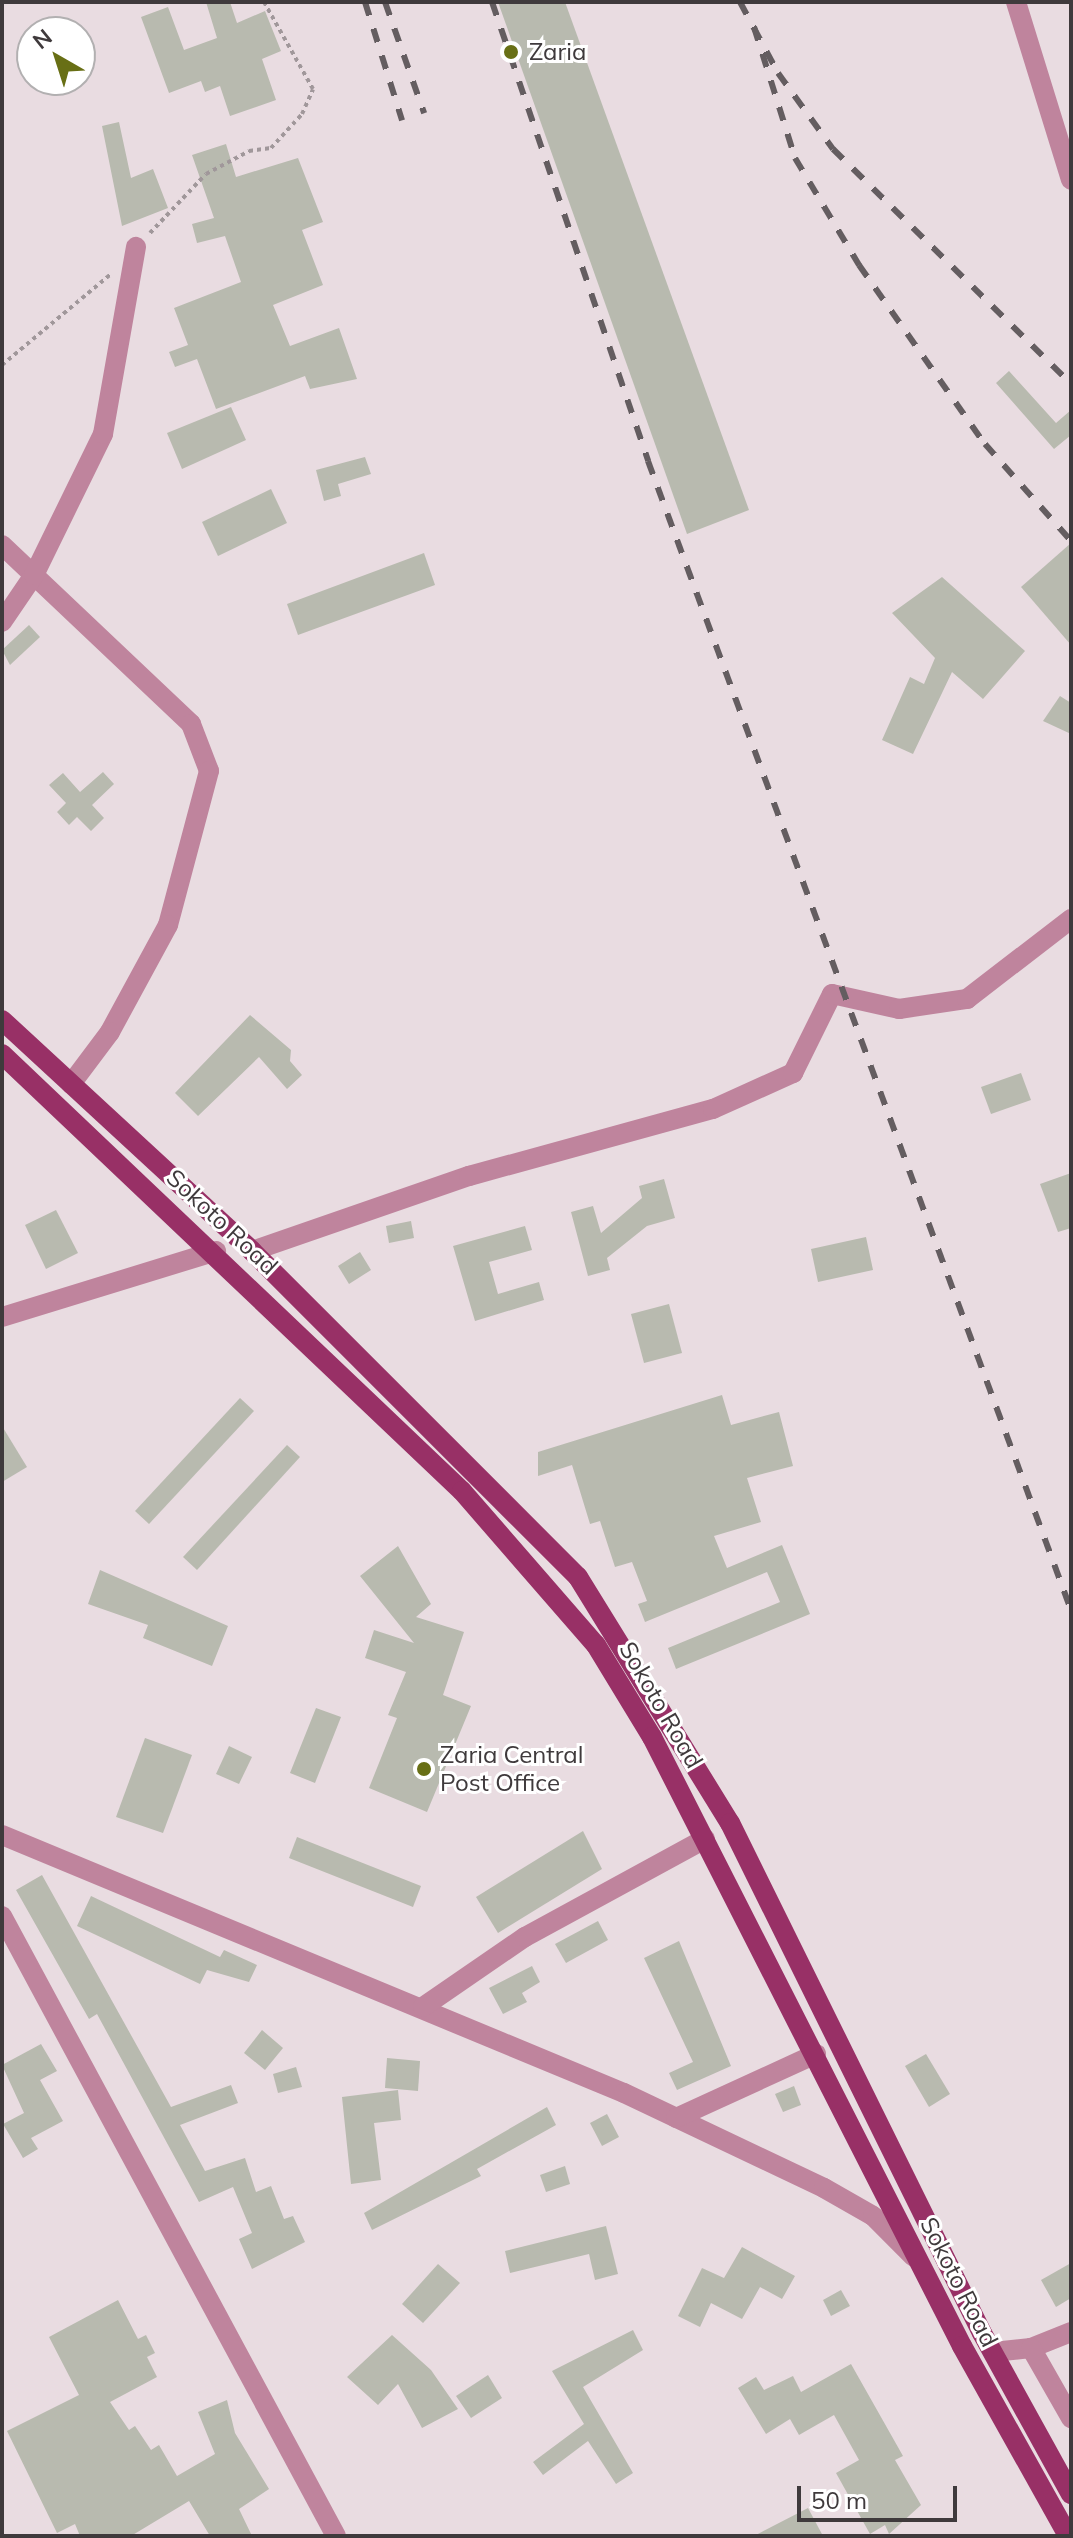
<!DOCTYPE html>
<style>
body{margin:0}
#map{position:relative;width:1073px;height:2538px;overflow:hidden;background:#e9dce1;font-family:Mulish,sans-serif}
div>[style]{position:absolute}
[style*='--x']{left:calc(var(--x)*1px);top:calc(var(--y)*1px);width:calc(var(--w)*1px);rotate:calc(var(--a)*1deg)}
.building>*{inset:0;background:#b8baaf}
.path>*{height:4px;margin-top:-2px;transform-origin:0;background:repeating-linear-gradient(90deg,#a0979a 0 4px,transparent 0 8px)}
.minor>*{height:20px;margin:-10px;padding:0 10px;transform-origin:10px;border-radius:10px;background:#bf849d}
.major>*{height:20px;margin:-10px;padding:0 10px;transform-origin:10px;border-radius:10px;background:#983066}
.rail>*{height:6px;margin-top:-3px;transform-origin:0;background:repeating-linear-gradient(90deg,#645d60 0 14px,transparent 0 28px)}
.dots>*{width:22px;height:22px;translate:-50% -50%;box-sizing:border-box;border:4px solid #fff;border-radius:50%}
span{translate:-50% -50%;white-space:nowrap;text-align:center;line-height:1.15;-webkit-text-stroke:6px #fff;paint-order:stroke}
.poi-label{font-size:24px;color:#3f3a3c}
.left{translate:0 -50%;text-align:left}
.street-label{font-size:24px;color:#3f3a3c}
.frame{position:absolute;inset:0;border:4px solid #3f3a3c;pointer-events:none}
.north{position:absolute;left:16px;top:16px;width:80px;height:80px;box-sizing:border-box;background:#fff;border:2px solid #b2b0b1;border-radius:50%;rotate:321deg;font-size:22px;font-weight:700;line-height:32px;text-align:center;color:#3f3a3c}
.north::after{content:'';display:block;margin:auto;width:28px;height:36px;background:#686f15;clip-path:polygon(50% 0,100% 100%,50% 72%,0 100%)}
.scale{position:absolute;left:797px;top:2486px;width:160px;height:36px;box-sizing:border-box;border:4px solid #3f3a3c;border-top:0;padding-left:10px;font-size:24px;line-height:28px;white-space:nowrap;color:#3f3a3c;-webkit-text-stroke:6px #fff;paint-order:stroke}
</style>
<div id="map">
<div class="building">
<div style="clip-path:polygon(206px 2px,230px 2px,237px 23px,265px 11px,281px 51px,262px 59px,276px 100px,230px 116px,220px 86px,205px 92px,201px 81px,169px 93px,141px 17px,168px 7px,184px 50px,217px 38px)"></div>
<div style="clip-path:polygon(498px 2px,565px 2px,749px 510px,687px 534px)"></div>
<div style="clip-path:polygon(119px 122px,131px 178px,153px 169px,168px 208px,122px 226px,102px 126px)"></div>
<div style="clip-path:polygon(226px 144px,236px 177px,298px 158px,323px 222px,302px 230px,323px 285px,273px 305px,290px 346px,339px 328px,357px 379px,310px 389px,305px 376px,216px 409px,197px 359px,175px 367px,169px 352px,188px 345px,174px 308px,241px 282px,225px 236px,197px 243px,192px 224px,214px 218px,192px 155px)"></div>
<div style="clip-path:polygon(1009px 371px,1056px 423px,1071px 410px,1071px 435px,1054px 449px,996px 383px)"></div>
<div style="clip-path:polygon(231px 407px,246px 440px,182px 469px,167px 433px)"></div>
<div style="clip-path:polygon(365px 457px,371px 474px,338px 484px,341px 496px,324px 501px,316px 470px)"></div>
<div style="clip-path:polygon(271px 489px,287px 523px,218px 556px,202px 522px)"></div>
<div style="clip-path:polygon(1071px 543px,1071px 645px,1021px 587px)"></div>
<div style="clip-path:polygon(424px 553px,435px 585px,298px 635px,287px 604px)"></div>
<div style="clip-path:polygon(942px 577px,1025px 651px,983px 699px,952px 672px,913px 754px,882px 740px,910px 677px,924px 684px,935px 658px,892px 613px)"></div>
<div style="clip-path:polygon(29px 625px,40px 637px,10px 665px,2px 650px)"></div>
<div style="clip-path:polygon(1060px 696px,1071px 703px,1071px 734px,1043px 721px)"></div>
<div style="clip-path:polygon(103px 772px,114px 784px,92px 805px,104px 818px,91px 831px,77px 817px,69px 825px,57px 812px,66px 803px,49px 785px,63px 773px,80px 792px)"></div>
<div style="clip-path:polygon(250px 1015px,291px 1050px,290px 1061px,302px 1075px,287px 1089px,259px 1057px,198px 1116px,175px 1093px)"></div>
<div style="clip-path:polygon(1021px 1073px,1031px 1100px,991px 1114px,981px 1087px)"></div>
<div style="clip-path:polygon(1071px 1173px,1071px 1228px,1058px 1232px,1040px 1184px)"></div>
<div style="clip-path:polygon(664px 1179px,675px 1218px,647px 1226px,607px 1258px,610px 1270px,588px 1276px,571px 1212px,593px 1206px,601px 1233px,642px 1198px,639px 1186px)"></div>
<div style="clip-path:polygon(56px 1210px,78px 1253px,46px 1269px,25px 1225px)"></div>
<div style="clip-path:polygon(411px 1221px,414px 1238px,389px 1243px,386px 1226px)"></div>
<div style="clip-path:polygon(525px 1226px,532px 1250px,489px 1262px,498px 1294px,539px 1282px,544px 1300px,475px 1321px,453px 1246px)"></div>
<div style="clip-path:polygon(866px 1237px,873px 1270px,818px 1282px,811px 1249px)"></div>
<div style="clip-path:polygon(360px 1252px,371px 1270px,349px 1284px,338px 1266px)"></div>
<div style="clip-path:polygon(669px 1304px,682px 1353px,644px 1363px,631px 1314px)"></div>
<div style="clip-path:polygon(722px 1395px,731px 1425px,779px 1412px,793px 1466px,747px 1478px,761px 1522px,714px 1536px,727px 1568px,782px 1545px,810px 1614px,676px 1669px,668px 1648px,780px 1602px,767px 1572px,645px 1622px,638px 1604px,647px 1601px,632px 1562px,615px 1567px,600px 1521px,590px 1524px,572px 1465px,538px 1476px,538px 1452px)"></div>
<div style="clip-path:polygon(240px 1398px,254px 1411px,149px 1524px,135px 1511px)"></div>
<div style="clip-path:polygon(2px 1426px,27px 1467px,2px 1482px)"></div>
<div style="clip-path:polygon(287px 1445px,300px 1457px,197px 1570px,183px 1557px)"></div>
<div style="clip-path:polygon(398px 1546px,431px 1604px,416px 1617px,464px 1632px,443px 1695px,471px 1706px,427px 1812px,369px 1788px,397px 1718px,388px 1715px,406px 1672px,365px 1658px,374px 1630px,414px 1643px,360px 1576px)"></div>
<div style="clip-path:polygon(100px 1570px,228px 1626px,212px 1666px,143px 1638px,148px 1625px,88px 1604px)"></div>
<div style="clip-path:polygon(316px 1708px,341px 1717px,315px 1783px,290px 1773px)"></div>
<div style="clip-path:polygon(145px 1738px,192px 1755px,163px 1833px,116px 1817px)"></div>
<div style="clip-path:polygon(229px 1746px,252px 1757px,239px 1784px,216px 1774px)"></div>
<div style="clip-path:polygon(583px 1831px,602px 1869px,498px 1933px,476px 1897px)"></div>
<div style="clip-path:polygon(297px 1837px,421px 1886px,413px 1907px,289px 1858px)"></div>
<div style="clip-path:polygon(42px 1875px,171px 2107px,231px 2085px,238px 2103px,180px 2125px,205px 2171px,245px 2158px,256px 2192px,271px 2186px,284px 2219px,293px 2216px,305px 2242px,252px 2269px,239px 2239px,252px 2233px,233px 2187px,199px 2202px,97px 2014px,89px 2019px,16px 1890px)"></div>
<div style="clip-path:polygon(91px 1896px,220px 1957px,224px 1950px,257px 1965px,249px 1982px,207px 1970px,200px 1984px,77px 1926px)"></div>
<div style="clip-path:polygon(598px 1921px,608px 1940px,566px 1963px,555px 1944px)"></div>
<div style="clip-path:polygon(679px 1941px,731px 2066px,677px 2090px,669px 2073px,693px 2062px,644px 1958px)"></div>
<div style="clip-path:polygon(532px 1966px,540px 1982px,522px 1993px,527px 2002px,503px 2014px,489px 1988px)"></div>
<div style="clip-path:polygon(262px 2030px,283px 2048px,265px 2070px,244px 2053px)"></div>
<div style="clip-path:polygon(41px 2044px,57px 2071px,40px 2080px,63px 2121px,31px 2138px,38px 2149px,23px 2158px,3px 2124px,24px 2113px,2px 2065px)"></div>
<div style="clip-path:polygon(926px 2054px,950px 2094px,929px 2107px,905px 2066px)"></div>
<div style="clip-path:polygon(387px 2058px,420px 2061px,418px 2091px,385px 2088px)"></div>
<div style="clip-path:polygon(296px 2067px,302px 2087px,278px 2093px,273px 2074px)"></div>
<div style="clip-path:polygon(794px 2086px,801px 2105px,783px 2112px,775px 2094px)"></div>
<div style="clip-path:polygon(398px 2090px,401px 2120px,374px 2123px,381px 2180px,351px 2184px,342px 2097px)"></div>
<div style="clip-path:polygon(547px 2107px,556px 2125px,477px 2169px,481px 2176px,372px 2230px,364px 2213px)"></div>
<div style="clip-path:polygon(607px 2114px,619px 2137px,602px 2146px,590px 2123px)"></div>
<div style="clip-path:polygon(565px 2166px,570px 2184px,546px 2192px,540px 2175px)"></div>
<div style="clip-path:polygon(606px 2226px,618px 2274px,595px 2280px,589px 2254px,510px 2273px,505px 2251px)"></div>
<div style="clip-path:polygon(742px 2247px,795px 2276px,782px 2299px,760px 2287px,742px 2319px,711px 2303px,700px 2327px,678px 2316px,702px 2268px,724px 2278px)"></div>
<div style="clip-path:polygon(1071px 2263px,1071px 2298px,1056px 2307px,1041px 2280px)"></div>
<div style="clip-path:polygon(438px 2264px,460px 2283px,423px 2323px,402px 2304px)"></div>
<div style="clip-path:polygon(841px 2290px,850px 2306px,831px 2316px,823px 2300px)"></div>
<div style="clip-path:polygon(118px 2300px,138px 2339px,146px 2335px,155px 2353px,147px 2357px,157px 2377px,110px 2402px,129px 2430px,135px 2426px,151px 2450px,159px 2445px,177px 2476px,215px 2454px,198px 2412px,227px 2400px,235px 2433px,269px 2489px,239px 2509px,252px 2536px,210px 2536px,189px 2501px,131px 2536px,80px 2536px,75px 2524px,57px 2533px,7px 2431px,79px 2395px,49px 2337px)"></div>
<div style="clip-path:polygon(633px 2330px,643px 2350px,583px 2387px,633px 2473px,616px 2484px,588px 2441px,543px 2475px,533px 2462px,584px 2424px,552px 2371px)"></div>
<div style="clip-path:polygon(392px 2335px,431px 2370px,458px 2409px,422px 2428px,398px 2384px,378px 2405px,347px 2377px)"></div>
<div style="clip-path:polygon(851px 2364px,903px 2456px,895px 2460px,921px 2505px,889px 2534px,885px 2525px,870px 2534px,836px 2473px,859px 2460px,834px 2415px,799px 2435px,790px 2419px,766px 2434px,738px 2388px,756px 2377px,764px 2390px,793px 2376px,801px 2392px)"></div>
<div style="clip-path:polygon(488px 2375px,502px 2398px,471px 2418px,456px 2396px)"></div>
<div style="clip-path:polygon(808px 2508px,823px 2536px,754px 2536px)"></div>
</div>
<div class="path">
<div style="--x:150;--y:233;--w:81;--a:-46.5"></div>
<div style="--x:206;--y:174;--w:49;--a:-28.1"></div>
<div style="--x:249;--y:151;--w:22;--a:-8"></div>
<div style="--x:271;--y:148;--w:46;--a:-47.6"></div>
<div style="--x:302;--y:114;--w:27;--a:-66"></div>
<div style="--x:313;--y:89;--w:100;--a:-119.4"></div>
<div style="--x:2;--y:365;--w:142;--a:-39.9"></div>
</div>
<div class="minor">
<div style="--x:1016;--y:2;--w:186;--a:72.8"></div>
<div style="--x:2;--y:545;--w:260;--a:43.4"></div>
<div style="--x:191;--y:724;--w:50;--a:69"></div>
<div style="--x:209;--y:771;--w:159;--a:104.9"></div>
<div style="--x:168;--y:925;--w:122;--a:118.5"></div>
<div style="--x:110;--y:1032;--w:65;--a:126.9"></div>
<div style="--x:2;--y:622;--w:57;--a:-55.8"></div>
<div style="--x:34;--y:575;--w:157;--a:-63.9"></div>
<div style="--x:103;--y:434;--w:190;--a:-80"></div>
<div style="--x:252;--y:1251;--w:230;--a:-19.1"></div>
<div style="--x:469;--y:1176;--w:253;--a:-15.4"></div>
<div style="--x:713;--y:1109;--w:88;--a:-24.2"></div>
<div style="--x:793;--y:1073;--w:88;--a:-63.7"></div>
<div style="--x:832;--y:994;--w:69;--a:12.6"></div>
<div style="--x:899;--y:1009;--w:69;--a:-8.4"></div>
<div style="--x:967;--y:999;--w:131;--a:-37.6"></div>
<div style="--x:2;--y:1317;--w:224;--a:-17.1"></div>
<div style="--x:2;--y:1835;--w:673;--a:22.53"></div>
<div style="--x:624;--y:2093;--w:221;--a:25.4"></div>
<div style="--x:824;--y:2188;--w:56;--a:29.7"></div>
<div style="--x:873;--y:2216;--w:57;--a:45"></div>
<div style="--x:2;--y:1916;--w:704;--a:61.69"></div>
<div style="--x:423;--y:2007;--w:124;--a:-34.5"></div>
<div style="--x:525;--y:1937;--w:205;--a:-28.6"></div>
<div style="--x:676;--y:2118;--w:154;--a:-24.6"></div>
<div style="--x:1031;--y:2348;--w:43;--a:-21.8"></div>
<div style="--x:993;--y:2352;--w:38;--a:-6"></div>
<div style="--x:1031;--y:2348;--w:81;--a:60.3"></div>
</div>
<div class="major">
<div style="--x:2;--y:1020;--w:340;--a:42.7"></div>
<div style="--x:252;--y:1251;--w:461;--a:45"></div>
<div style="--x:578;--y:1577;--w:289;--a:58.3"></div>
<div style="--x:730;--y:1823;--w:569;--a:63.71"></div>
<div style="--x:982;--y:2333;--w:184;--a:61.1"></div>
<div style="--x:2;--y:1054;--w:634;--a:43.53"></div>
<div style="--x:462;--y:1491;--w:204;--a:49"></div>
<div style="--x:596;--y:1645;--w:108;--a:58.7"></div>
<div style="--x:652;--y:1737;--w:683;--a:63.02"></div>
<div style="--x:962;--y:2346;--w:218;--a:60.8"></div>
</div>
<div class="rail">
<div style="--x:365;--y:2;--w:124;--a:72.6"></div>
<div style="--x:385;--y:2;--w:118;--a:70.6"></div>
<div style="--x:492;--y:2;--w:485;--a:71.2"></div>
<div style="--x:648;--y:461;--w:1224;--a:69.79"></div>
<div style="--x:740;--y:2;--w:81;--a:61.8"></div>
<div style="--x:778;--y:73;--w:94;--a:54.1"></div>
<div style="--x:833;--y:149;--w:334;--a:44.6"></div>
<div style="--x:754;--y:27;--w:137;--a:72.6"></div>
<div style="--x:795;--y:158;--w:125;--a:59.1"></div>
<div style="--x:859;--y:265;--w:219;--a:54.9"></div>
<div style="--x:985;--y:444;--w:130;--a:48.4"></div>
</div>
<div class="dots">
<div style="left:511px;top:52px;background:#686f15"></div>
<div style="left:424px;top:1769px;background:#686f15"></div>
</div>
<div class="poi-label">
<span class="left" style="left:529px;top:52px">Zaria</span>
<span class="left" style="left:440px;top:1769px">Zaria Central<br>Post Office</span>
</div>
<div class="street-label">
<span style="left:222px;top:1222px;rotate:43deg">Sokoto Road</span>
<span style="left:661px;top:1705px;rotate:60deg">Sokoto Road</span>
<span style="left:959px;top:2282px;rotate:63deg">Sokoto Road</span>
</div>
<div class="frame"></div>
<div class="north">N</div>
<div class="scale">50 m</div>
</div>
